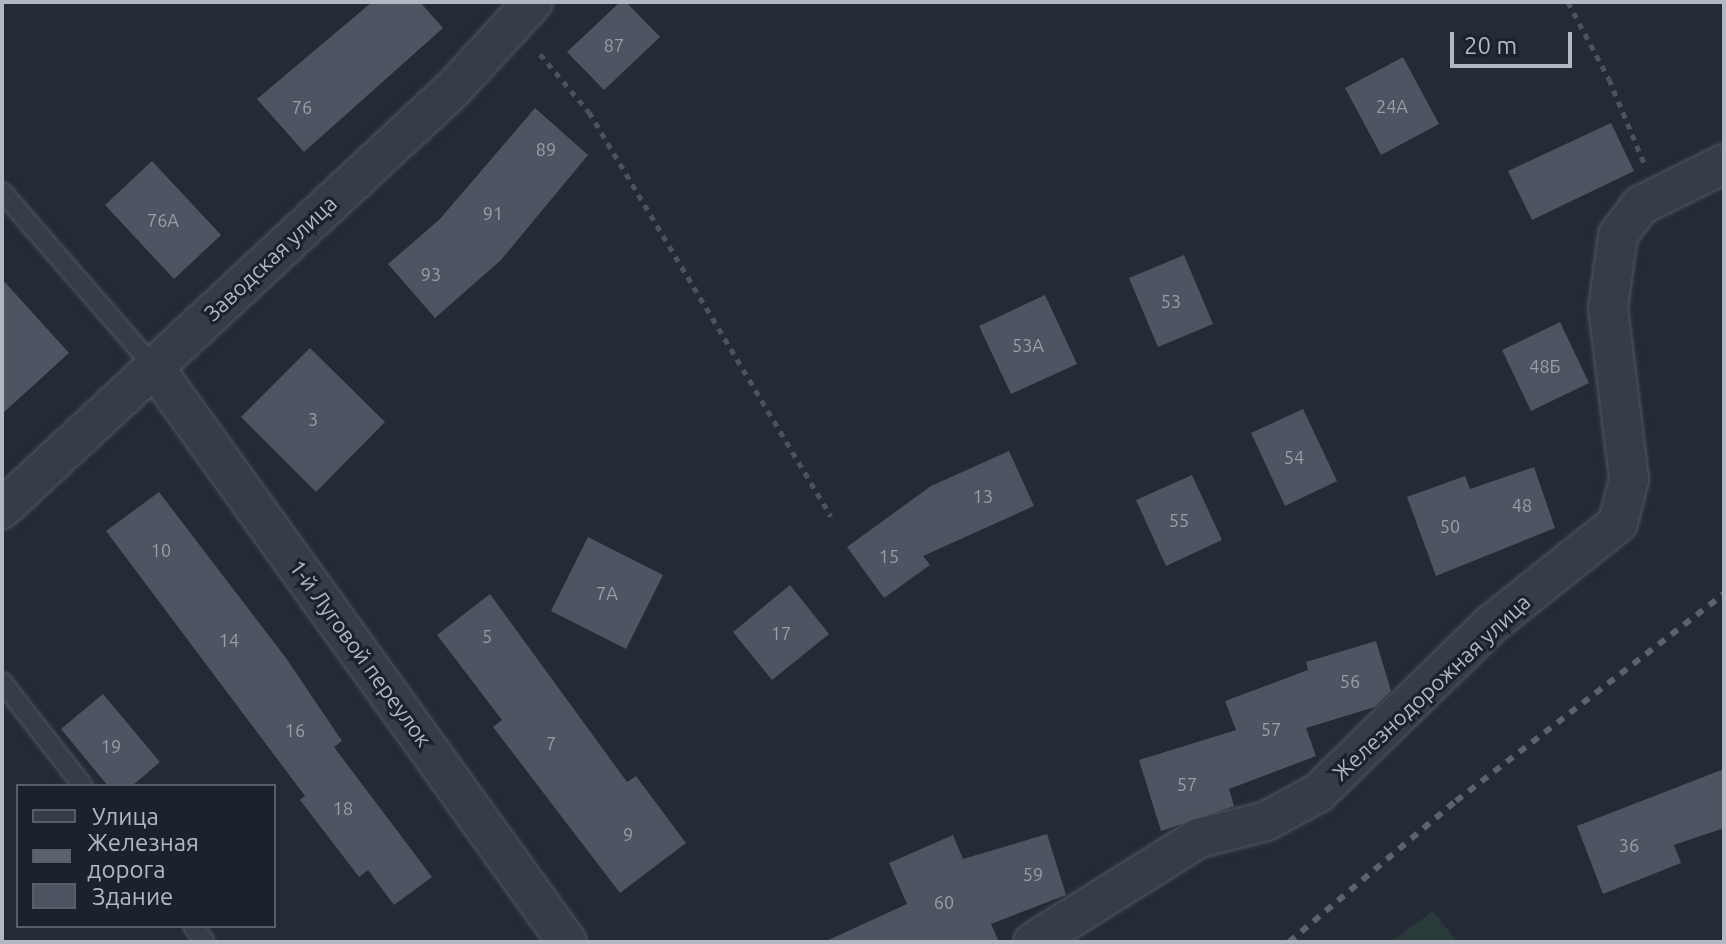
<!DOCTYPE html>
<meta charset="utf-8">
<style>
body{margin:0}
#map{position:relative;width:1726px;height:944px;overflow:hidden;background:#242b36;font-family:Ubuntu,sans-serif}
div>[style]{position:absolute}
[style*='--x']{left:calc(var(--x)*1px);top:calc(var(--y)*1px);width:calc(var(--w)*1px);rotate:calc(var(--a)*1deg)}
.green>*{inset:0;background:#2a3a3b}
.building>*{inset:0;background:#4c5561}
.path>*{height:5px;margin-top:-2.5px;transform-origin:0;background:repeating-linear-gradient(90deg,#475658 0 6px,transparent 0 12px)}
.roads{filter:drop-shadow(0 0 2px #525861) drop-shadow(0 0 2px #525861)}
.service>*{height:18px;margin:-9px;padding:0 9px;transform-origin:9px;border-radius:9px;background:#373d47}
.minor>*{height:38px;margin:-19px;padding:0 19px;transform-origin:19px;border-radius:19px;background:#373d47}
.rail>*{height:6px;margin-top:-3px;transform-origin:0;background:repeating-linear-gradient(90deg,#5b636f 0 8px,transparent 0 16px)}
span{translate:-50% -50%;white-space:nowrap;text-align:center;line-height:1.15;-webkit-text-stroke:6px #1c222b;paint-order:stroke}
.number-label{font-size:18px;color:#989faa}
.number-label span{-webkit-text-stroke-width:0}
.street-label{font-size:22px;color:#b2b8c3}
.frame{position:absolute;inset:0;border:4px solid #b2b8c3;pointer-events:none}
.legend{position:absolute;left:16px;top:784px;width:260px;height:144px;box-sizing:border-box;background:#1c222b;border:2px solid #585e68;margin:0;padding:10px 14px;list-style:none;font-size:24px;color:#b2b8c3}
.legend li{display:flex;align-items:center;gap:16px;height:40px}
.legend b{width:40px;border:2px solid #585e68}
.scale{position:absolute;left:1450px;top:32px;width:122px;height:36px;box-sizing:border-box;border:4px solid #b2b8c3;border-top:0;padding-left:10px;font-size:24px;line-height:28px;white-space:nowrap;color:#b2b8c3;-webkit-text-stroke:6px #1c222b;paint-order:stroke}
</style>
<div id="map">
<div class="green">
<div style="clip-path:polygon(1433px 911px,1457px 942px,1391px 942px)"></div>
</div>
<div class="building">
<div style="clip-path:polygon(372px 2px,420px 2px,443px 28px,304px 152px,257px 99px)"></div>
<div style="clip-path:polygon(620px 2px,626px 2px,660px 37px,604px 90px,567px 52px)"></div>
<div style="clip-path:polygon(1403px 57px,1439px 124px,1381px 155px,1345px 88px)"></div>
<div style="clip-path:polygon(535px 108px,588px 155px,501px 260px,435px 318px,388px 264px,439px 220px)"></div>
<div style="clip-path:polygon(1611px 123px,1634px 171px,1532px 220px,1508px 171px)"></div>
<div style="clip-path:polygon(152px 161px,221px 235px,174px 279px,105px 205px)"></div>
<div style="clip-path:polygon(1184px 255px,1213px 324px,1158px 347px,1129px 278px)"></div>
<div style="clip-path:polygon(2px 279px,69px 353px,2px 414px)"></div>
<div style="clip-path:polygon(1045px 295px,1077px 364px,1011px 394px,979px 326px)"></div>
<div style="clip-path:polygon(1560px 322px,1589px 383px,1531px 411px,1502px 350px)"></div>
<div style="clip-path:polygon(310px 348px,385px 422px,316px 492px,241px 417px)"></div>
<div style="clip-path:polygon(1303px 409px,1337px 481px,1285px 506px,1251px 433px)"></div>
<div style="clip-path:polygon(1009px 451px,1034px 506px,923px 556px,930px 565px,884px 598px,847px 547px,931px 486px)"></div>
<div style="clip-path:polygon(1534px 467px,1555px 528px,1436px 576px,1407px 497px,1465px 476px,1470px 489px)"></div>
<div style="clip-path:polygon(1192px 475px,1222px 540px,1166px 566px,1136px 500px)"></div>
<div style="clip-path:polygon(159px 492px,286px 658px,342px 741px,334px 747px,432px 877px,394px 905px,368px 870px,359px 877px,300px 800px,305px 796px,106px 531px)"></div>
<div style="clip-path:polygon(588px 537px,663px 575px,626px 649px,551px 611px)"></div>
<div style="clip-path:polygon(790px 585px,829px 634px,772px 680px,733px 632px)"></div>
<div style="clip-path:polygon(490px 594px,627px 782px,636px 776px,686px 843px,620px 893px,493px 727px,502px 720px,437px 635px)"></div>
<div style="clip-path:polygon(1376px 641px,1391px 691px,1375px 707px,1306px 728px,1316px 756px,1229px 789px,1234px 806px,1161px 831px,1139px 760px,1236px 730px,1225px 701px,1308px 670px,1306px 662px)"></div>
<div style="clip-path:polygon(103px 694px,160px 762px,132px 786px,108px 786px,61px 729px)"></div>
<div style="clip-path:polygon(1724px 769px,1724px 828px,1674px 845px,1681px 863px,1603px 894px,1577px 826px)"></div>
<div style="clip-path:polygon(1047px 834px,1066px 895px,991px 924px,999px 942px,824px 942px,907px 904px,889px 863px,953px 835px,963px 859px)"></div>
</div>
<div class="path">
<div style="--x:1568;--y:2;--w:87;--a:62"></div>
<div style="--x:1609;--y:79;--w:91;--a:67.4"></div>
<div style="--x:540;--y:54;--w:76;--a:49.8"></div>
<div style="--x:589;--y:112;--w:471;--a:59.1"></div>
</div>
<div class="roads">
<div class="service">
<div style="--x:2;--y:192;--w:230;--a:49"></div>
<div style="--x:2;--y:682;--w:132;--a:52.1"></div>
<div style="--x:193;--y:926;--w:20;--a:53"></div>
</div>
<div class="minor">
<div style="--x:153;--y:366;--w:709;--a:54.29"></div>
<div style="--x:2;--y:509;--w:616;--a:-42.96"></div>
<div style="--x:453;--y:89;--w:118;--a:-47.4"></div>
<div style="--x:1033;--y:942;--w:196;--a:-32.1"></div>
<div style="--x:1199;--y:838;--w:69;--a:-14.2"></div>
<div style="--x:1266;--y:821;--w:59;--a:-28.3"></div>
<div style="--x:1318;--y:793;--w:239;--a:-44.3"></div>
<div style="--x:1489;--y:626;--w:165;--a:-38.6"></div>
<div style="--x:1618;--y:523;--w:45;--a:-76"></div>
<div style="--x:1629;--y:479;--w:172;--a:-97"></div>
<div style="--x:1608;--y:308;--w:74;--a:-82.2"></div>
<div style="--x:1618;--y:235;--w:38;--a:-53"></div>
<div style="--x:1641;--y:205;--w:93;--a:-26.3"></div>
</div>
</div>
<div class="rail">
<div style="--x:1289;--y:942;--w:219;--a:-40.2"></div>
<div style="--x:1456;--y:801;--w:339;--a:-37.7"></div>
</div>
<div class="number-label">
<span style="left:614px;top:45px">87</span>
<span style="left:1392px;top:106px">24А</span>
<span style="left:302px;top:107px">76</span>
<span style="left:546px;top:149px">89</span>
<span style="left:493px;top:213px">91</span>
<span style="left:163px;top:220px">76А</span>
<span style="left:431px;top:274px">93</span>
<span style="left:1171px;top:301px">53</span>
<span style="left:1028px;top:345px">53А</span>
<span style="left:1545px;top:366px">48Б</span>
<span style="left:313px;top:419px">3</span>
<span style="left:1294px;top:457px">54</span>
<span style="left:983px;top:496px">13</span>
<span style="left:1522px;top:505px">48</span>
<span style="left:1179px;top:520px">55</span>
<span style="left:1450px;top:526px">50</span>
<span style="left:161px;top:550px">10</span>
<span style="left:889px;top:556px">15</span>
<span style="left:607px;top:593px">7А</span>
<span style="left:781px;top:633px">17</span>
<span style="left:487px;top:636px">5</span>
<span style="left:229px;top:640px">14</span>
<span style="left:1350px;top:681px">56</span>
<span style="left:1271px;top:729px">57</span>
<span style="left:295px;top:730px">16</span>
<span style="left:551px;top:743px">7</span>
<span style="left:111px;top:746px">19</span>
<span style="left:1187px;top:784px">57</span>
<span style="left:343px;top:808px">18</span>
<span style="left:628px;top:834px">9</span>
<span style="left:1629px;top:845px">36</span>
<span style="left:1033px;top:874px">59</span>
<span style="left:944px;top:902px">60</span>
</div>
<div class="street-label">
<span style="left:270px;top:258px;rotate:-43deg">Заводская улица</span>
<span style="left:361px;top:653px;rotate:54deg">1-й Луговой переулок</span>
<span style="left:1431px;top:687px;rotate:-43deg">Железнодорожная улица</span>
</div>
<div class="frame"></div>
<ul class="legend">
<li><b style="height:10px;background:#373d47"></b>Улица</li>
<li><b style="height:10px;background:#5b636f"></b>Железная дорога</li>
<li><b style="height:22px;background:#4c5561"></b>Здание</li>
</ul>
<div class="scale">20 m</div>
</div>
